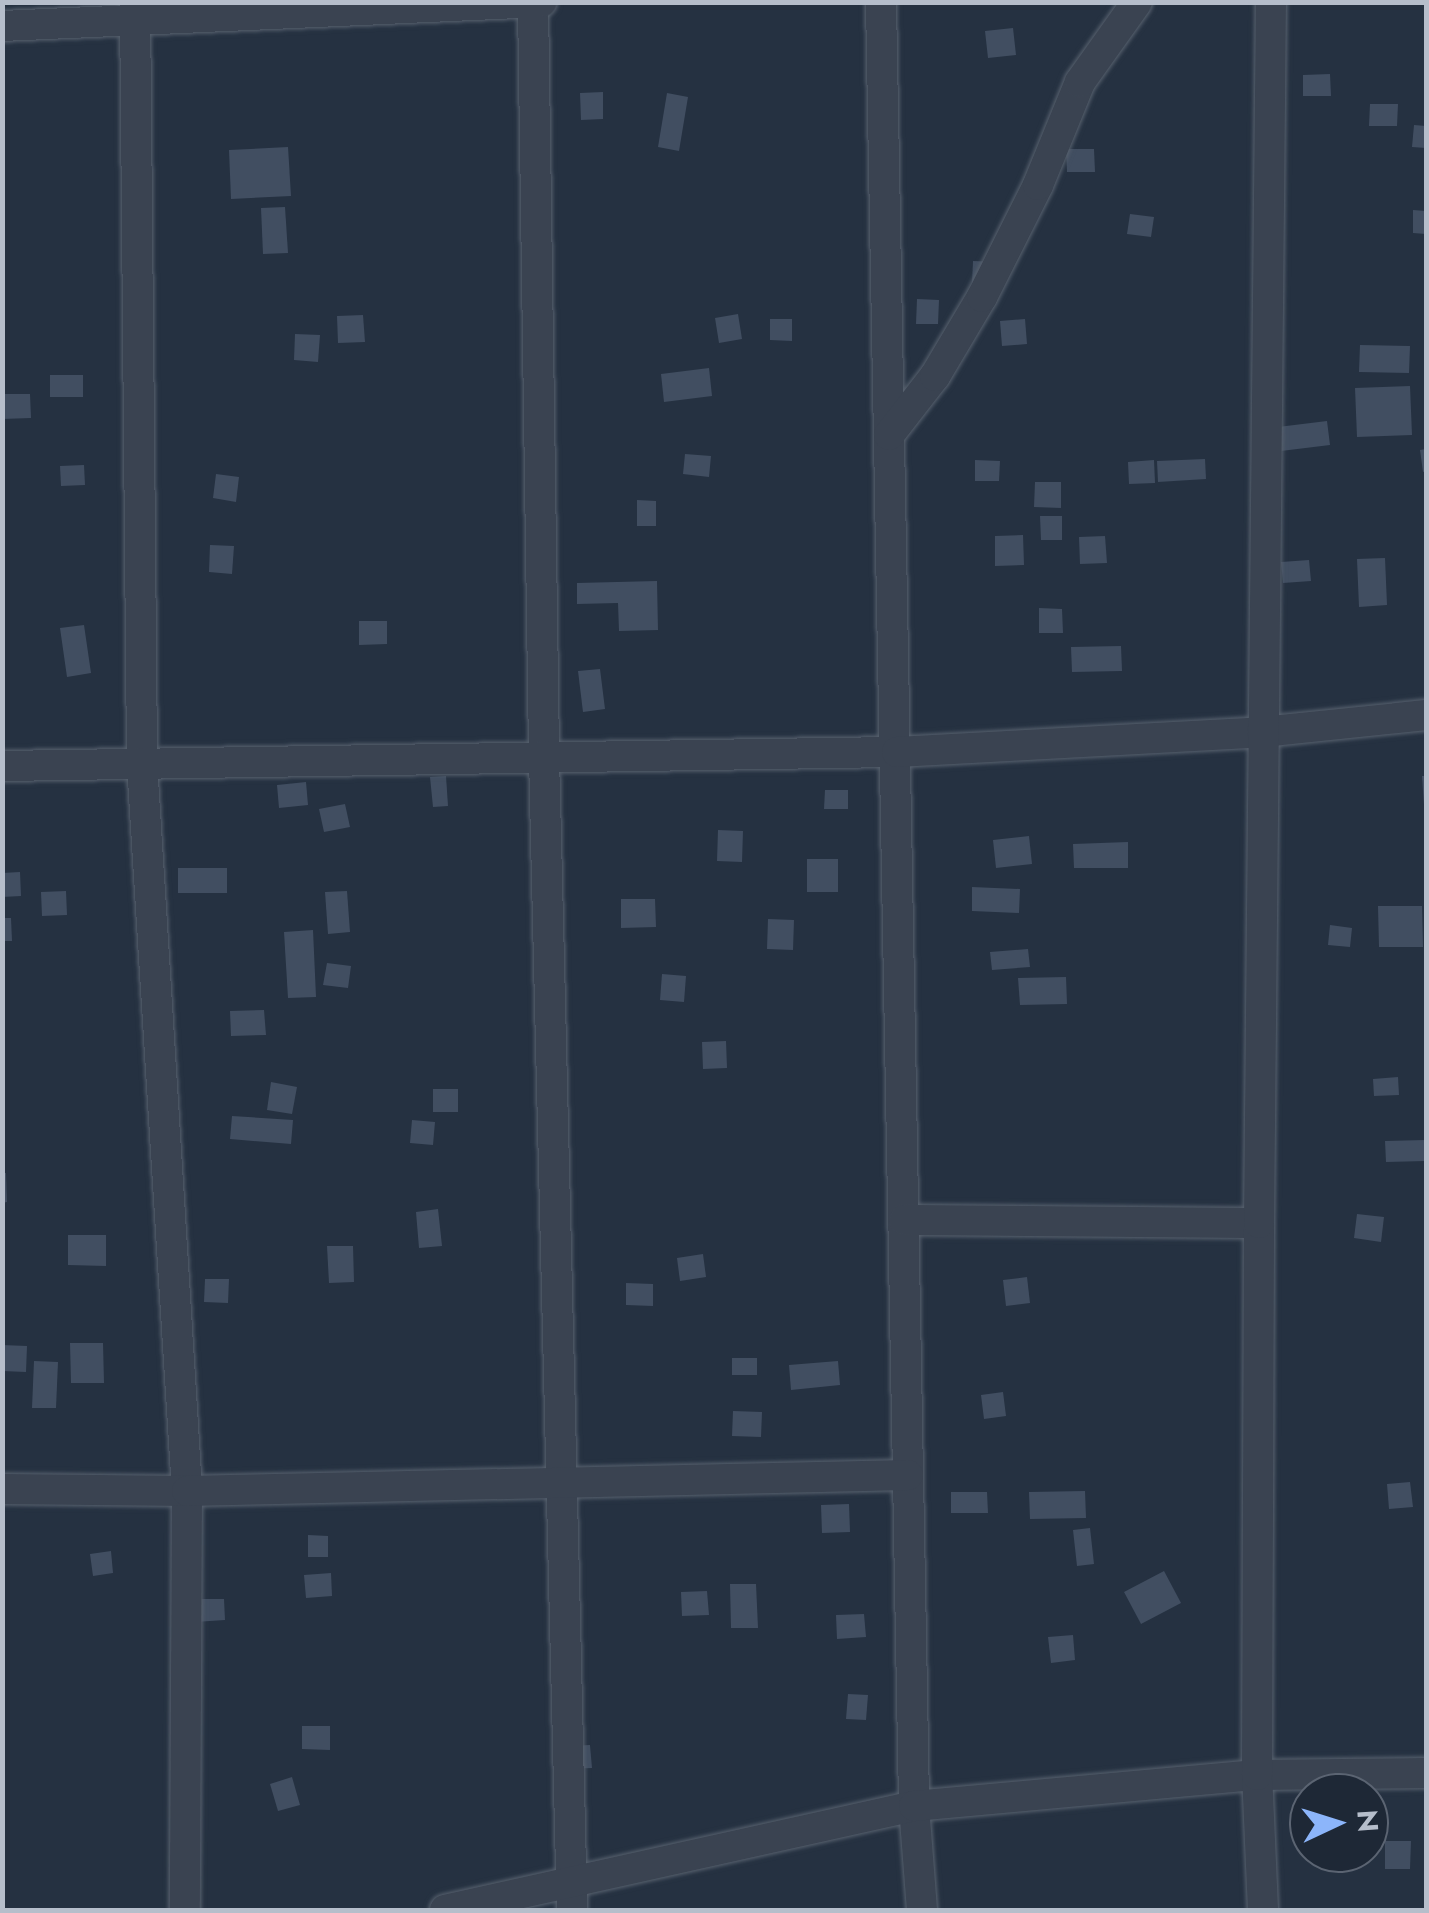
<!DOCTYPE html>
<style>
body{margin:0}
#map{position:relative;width:1429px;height:1913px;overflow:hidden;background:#253141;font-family:Jost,sans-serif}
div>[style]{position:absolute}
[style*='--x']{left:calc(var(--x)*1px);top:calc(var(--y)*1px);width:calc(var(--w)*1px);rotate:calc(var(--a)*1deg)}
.building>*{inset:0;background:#414e61}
.roads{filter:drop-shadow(0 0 2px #57616e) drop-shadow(0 0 2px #57616e)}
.minor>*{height:30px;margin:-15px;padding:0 15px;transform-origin:15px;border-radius:15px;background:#3a4351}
span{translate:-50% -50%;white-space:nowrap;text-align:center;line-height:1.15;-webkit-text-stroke:8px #1e2836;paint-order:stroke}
.frame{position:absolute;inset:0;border:5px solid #b6becb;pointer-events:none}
.north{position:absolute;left:1289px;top:1773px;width:100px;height:100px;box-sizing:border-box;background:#1e2836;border:2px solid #5b6472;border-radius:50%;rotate:86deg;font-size:28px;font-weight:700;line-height:40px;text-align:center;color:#b6becb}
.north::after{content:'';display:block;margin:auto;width:35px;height:45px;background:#8cb5fa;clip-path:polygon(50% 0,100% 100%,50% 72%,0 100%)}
</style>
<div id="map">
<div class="building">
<div style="clip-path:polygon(1013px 28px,1016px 55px,988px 58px,985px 31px)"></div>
<div style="clip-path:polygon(1330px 74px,1331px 96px,1303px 96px,1303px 75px)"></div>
<div style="clip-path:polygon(603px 92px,603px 119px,581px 120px,580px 93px)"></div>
<div style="clip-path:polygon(667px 93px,688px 97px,679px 151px,658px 147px)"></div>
<div style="clip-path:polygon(1370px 104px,1398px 104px,1397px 126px,1369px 126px)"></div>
<div style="clip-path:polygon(1414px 125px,1426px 126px,1426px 148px,1412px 147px)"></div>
<div style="clip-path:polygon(288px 147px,291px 196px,231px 199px,229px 150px)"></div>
<div style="clip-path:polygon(1066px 149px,1094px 149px,1095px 172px,1067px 172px)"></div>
<div style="clip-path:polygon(285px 207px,288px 253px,263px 254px,261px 208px)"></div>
<div style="clip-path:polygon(1413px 210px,1426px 211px,1426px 234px,1413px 233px)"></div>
<div style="clip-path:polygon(1130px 214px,1154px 217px,1151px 237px,1127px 234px)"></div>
<div style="clip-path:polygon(973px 261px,999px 262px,972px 284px)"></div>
<div style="clip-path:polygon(917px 299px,939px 300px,938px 324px,916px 324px)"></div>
<div style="clip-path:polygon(738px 314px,742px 339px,719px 343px,715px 318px)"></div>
<div style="clip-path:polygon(363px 315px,365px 342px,338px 343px,337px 316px)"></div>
<div style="clip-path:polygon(770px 319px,792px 319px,792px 341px,770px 340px)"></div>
<div style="clip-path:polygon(1025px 319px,1027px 344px,1002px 346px,1000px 321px)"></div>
<div style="clip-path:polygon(295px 334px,320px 335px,318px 362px,294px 360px)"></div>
<div style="clip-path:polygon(1360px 345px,1410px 346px,1409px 373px,1359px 372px)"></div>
<div style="clip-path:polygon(709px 368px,712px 396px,664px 402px,661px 374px)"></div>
<div style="clip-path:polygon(50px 375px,83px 375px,83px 397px,50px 397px)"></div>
<div style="clip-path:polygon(1410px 386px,1412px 435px,1357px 437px,1355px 388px)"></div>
<div style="clip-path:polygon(2px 394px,30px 394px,31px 418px,2px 419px)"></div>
<div style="clip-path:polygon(1327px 421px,1330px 445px,1281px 451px,1278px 427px)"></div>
<div style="clip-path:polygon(1426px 449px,1426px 471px,1423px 472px,1420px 450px)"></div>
<div style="clip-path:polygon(685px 454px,711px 456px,709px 477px,683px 474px)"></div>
<div style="clip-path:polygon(1205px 459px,1206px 479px,1158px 482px,1157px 461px)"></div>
<div style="clip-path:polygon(975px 460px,1000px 461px,999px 481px,975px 481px)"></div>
<div style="clip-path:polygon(1154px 460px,1155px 483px,1129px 484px,1128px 462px)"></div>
<div style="clip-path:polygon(84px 465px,85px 485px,61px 486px,60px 466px)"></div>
<div style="clip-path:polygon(216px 474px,239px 477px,236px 502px,213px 498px)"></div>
<div style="clip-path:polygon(1035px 482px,1061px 482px,1061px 508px,1034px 507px)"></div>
<div style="clip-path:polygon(637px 500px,656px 501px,656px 526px,637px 526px)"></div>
<div style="clip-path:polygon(1040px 516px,1062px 516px,1062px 540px,1041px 540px)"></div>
<div style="clip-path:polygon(1023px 535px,1024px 565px,995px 566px,995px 536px)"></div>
<div style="clip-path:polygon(1105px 536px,1107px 563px,1080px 564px,1079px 537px)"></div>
<div style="clip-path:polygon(210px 545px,234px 546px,232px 574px,209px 572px)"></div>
<div style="clip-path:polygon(1385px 558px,1387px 605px,1359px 607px,1357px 559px)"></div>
<div style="clip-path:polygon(1309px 560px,1311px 581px,1283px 583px,1281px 562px)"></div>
<div style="clip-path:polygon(657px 581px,658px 630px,619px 631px,618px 603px,577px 604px,577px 583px)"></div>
<div style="clip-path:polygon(1039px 608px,1062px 609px,1063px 633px,1039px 633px)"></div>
<div style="clip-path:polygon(359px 621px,387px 621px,387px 644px,359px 645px)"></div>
<div style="clip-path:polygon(84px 625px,91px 673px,67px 677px,60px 628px)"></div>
<div style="clip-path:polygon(1121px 646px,1122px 671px,1072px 672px,1071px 647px)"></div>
<div style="clip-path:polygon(600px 669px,605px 709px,583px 712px,578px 671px)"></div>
<div style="clip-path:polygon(446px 776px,448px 806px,433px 807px,430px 777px)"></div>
<div style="clip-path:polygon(1422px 776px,1426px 776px,1426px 804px,1424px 805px)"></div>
<div style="clip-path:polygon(306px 782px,308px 805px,279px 808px,277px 785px)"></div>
<div style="clip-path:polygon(825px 790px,848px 790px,848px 809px,824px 809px)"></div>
<div style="clip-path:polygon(345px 804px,350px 827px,324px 832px,319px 809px)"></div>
<div style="clip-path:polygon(718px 830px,743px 831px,742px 862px,717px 861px)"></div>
<div style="clip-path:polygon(1029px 836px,1032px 864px,996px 868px,993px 840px)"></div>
<div style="clip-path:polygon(1128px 842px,1128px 868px,1074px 868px,1073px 844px)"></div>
<div style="clip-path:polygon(807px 859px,838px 859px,838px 892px,807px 892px)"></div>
<div style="clip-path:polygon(178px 868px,227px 868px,227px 893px,178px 893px)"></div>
<div style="clip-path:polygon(20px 872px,21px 896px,2px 897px,2px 873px)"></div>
<div style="clip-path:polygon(972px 887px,1020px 889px,1019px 913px,972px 911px)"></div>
<div style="clip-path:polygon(66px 891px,67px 915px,42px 916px,41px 892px)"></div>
<div style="clip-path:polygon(347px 891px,350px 932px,328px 934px,325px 892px)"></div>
<div style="clip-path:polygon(621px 899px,655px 899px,656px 927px,621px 928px)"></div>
<div style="clip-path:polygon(1378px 906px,1422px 906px,1423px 947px,1379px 947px)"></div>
<div style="clip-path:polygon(2px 918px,11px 918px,12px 941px,2px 941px)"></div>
<div style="clip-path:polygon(768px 919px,794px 920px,793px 950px,767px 949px)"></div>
<div style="clip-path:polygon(1330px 925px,1352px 928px,1350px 947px,1328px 945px)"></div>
<div style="clip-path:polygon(313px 930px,316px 997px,288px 998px,284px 932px)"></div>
<div style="clip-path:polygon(1028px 949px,1030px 967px,992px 970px,990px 952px)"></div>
<div style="clip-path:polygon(327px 963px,351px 966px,348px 988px,323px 985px)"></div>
<div style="clip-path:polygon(662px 974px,686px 976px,684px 1002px,660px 1000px)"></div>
<div style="clip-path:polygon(1066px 977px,1067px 1004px,1020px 1005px,1018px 978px)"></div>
<div style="clip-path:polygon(264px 1010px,266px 1035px,231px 1036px,230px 1011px)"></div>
<div style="clip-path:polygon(726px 1041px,727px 1068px,703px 1069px,702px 1042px)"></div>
<div style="clip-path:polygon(1398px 1077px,1399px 1095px,1374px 1096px,1373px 1079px)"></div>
<div style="clip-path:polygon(271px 1082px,297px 1087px,292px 1114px,267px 1110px)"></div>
<div style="clip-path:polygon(433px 1089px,458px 1089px,458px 1112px,433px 1112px)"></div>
<div style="clip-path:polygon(232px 1116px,293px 1120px,291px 1144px,230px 1139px)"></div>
<div style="clip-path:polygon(412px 1120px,435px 1122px,433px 1145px,410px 1143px)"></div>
<div style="clip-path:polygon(1425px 1140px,1426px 1161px,1386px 1162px,1385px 1141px)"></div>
<div style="clip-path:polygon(2px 1173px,6px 1173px,7px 1202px,2px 1203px)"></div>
<div style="clip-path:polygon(438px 1209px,442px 1246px,419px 1248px,416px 1212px)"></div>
<div style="clip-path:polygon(1357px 1214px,1384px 1217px,1381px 1242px,1354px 1238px)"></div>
<div style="clip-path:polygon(68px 1235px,106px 1235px,106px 1266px,68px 1265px)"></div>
<div style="clip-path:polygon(327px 1246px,353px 1246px,354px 1282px,329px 1283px)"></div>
<div style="clip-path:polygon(703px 1254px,706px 1277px,680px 1281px,677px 1258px)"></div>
<div style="clip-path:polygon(1027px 1277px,1030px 1303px,1006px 1306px,1003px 1280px)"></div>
<div style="clip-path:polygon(205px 1279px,229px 1279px,228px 1303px,204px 1302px)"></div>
<div style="clip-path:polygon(626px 1283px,653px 1284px,653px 1306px,626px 1305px)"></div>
<div style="clip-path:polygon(70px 1343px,103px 1343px,104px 1383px,71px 1383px)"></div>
<div style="clip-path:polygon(2px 1345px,27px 1346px,26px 1372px,2px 1371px)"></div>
<div style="clip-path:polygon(732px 1358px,757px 1358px,757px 1375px,732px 1375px)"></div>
<div style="clip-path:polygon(34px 1361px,58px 1362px,56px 1408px,32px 1408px)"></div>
<div style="clip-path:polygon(838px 1361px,840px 1385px,791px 1390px,789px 1365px)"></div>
<div style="clip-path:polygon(1003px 1392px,1006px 1416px,984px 1419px,981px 1395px)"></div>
<div style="clip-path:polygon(733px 1411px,762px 1412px,761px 1437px,732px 1436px)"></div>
<div style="clip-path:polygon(1410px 1482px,1413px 1507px,1389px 1509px,1387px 1484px)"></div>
<div style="clip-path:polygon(1085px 1491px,1086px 1518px,1030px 1519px,1029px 1492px)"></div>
<div style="clip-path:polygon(951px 1492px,987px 1492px,988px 1513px,951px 1513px)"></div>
<div style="clip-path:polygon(849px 1504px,850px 1532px,822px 1533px,821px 1505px)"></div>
<div style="clip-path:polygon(1090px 1528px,1094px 1564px,1077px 1566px,1073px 1530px)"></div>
<div style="clip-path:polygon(308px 1535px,328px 1536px,328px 1557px,308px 1557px)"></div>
<div style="clip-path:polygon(111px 1551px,113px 1573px,93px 1576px,90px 1554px)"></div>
<div style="clip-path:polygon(1164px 1571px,1181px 1603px,1141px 1624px,1124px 1592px)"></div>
<div style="clip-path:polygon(331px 1573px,332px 1596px,306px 1598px,304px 1575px)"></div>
<div style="clip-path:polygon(730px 1584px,756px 1584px,758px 1628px,731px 1628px)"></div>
<div style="clip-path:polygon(707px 1591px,709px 1615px,682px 1616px,681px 1592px)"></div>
<div style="clip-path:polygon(194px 1599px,224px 1599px,225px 1620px,195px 1622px)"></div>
<div style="clip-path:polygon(864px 1614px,866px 1637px,837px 1639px,836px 1615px)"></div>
<div style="clip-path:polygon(1073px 1635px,1075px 1660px,1051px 1663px,1048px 1637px)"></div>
<div style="clip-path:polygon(848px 1694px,868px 1695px,866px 1720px,846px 1719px)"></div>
<div style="clip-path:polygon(302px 1726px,330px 1726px,330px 1750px,302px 1749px)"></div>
<div style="clip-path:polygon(590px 1745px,592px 1768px,569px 1769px,567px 1746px)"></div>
<div style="clip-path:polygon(292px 1777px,300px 1805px,278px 1811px,270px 1784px)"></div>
<div style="clip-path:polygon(1385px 1841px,1411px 1841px,1410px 1869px,1385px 1869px)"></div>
</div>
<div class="roads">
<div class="minor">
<div style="--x:135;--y:2;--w:761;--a:89.47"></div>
<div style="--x:142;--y:763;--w:729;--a:86.46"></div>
<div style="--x:187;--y:1491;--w:419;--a:90.3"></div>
<div style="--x:533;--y:2;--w:754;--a:89.16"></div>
<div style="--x:544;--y:756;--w:1154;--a:88.61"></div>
<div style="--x:881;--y:2;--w:1804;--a:88.95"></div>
<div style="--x:914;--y:1806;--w:104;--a:85.6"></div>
<div style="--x:2;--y:26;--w:540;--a:-2.55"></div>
<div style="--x:889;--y:435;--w:75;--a:-52.1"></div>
<div style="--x:935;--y:376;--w:92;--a:-59.3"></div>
<div style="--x:982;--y:297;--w:125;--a:-63.4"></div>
<div style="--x:1038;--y:185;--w:111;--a:-67.8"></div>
<div style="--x:1080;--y:82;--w:98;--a:-54.5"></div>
<div style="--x:2;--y:766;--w:895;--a:-0.9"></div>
<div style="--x:897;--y:752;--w:366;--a:-3.1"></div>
<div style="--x:1262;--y:732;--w:165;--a:-5.9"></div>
<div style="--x:904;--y:1220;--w:355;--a:0.5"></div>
<div style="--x:2;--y:1489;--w:185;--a:0.6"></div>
<div style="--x:187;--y:1491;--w:721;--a:-1.27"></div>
<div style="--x:445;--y:1910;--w:480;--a:-12.5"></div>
<div style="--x:914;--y:1806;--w:344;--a:-5.2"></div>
<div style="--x:1257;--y:1775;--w:169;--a:-0.7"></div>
<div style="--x:1263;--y:1910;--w:135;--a:-92.5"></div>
<div style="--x:1257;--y:1775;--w:552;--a:-89.79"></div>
<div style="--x:1259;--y:1223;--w:1221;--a:-89.44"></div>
</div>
</div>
<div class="frame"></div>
<div class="north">N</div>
</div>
